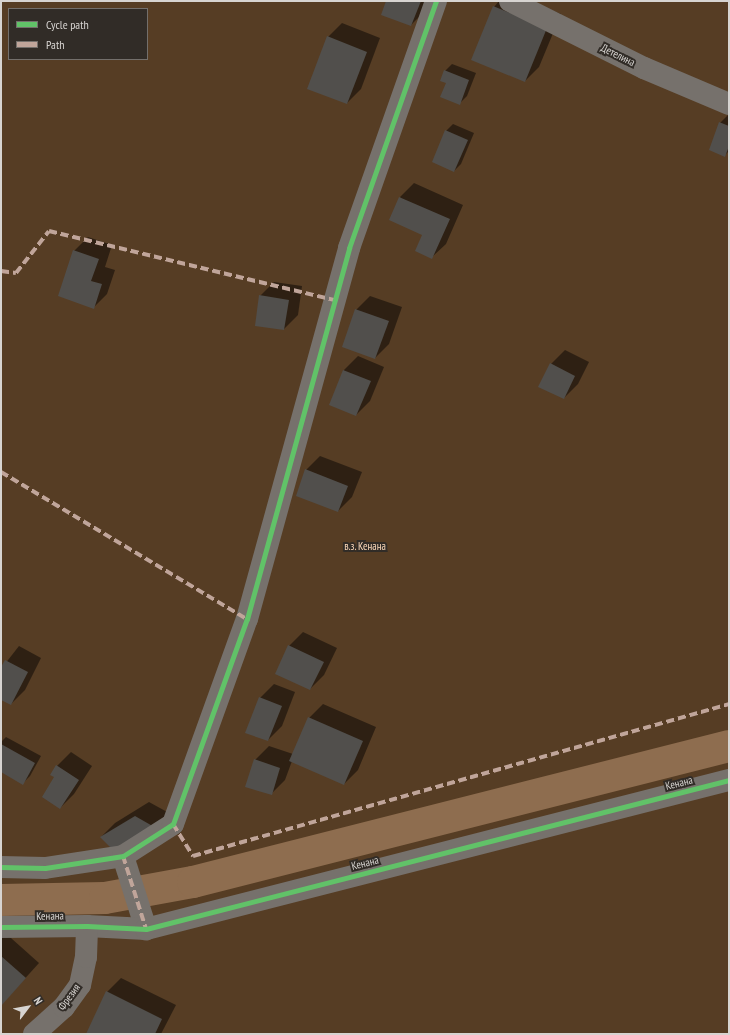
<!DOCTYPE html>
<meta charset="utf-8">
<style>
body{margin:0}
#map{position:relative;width:730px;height:1035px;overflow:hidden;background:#393633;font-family:"PT Sans Narrow",sans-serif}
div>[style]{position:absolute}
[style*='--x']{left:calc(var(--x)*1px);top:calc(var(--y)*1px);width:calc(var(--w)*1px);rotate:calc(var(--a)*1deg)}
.green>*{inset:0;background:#563d24}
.shadow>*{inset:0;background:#0007}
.canal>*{height:32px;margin:-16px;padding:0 16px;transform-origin:16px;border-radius:16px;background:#8e6d4f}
.building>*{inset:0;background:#514f4c}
.street>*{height:22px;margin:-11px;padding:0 11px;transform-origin:11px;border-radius:11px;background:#76716c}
.quiet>*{height:4px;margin-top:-2px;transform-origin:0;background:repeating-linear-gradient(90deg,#c0a59a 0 8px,transparent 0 12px)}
.cycleway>*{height:5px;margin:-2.5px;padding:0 2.5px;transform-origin:2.5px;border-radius:2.5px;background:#61c268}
span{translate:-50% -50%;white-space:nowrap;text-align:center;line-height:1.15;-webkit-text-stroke:4px #312c27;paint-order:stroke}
.street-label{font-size:11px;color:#d7d4d1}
.park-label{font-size:11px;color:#fcd9ba}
.frame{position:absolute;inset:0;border:2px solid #d7d4d1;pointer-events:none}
.legend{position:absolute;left:8px;top:8px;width:140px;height:52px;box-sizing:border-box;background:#312c27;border:1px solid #736f6b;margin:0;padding:5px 7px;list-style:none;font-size:12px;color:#d7d4d1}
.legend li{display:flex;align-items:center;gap:8px;height:20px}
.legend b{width:20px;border:1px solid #736f6b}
.north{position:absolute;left:8px;top:987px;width:40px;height:40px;-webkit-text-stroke:3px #312c27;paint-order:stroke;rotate:58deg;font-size:11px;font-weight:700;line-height:16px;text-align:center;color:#d7d4d1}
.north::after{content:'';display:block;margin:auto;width:14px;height:18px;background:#d7d4d1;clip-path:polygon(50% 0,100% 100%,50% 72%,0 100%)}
</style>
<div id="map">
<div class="green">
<div style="clip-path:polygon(evenodd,1px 1px,729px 1px,729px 1034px,1px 1034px,1px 1px,9px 9px,147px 9px,147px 59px,9px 59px,9px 9px)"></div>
</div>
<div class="shadow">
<div style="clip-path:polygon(387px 1px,429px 1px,425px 11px,411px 25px)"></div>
<div style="clip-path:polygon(499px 1px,529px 1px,561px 14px,539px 67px,525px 81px,494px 7px)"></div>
<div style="clip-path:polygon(342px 23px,380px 38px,361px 89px,347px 103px,328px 37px)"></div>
<div style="clip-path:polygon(452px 64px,476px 73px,467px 96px,460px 103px,447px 82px,445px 71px)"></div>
<div style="clip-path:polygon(729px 114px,729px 151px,725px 155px,720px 123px)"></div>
<div style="clip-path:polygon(453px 124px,474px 133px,461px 164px,454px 171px,446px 131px)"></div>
<div style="clip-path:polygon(414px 183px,463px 205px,446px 244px,432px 257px,423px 234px,400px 197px)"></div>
<div style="clip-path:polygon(88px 237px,112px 245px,105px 267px,115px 270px,107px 294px,93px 308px,74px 251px)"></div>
<div style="clip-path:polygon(274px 282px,302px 286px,298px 315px,284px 329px,260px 296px)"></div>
<div style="clip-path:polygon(370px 296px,402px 307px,389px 344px,375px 358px,356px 310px)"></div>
<div style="clip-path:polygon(565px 350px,589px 362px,578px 384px,564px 398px,551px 364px)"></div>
<div style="clip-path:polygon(358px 356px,384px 367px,370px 401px,356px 415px,330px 404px,344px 370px)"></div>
<div style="clip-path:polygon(320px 456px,362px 472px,352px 497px,338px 511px,306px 470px)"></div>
<div style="clip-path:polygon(303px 632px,337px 648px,324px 675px,310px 689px,289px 646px)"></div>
<div style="clip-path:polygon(19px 646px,41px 658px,25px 690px,11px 704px,1px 699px,1px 669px)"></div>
<div style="clip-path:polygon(274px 684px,295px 692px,282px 726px,268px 740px,260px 698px)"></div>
<div style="clip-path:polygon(323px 704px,376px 727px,358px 770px,344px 784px,292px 761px,285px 780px,271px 794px,255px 760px,269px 746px,293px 754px,309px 718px)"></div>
<div style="clip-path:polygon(6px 737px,41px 756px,30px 776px,23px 783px,1px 771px,1px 742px)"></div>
<div style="clip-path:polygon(71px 752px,92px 766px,74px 794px,60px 808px,56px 777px,57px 766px)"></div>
<div style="clip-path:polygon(149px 802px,169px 813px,155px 827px,101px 837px,115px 823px)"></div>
<div style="clip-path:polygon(2px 930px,39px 963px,1px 1005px,1px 931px)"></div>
<div style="clip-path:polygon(121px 978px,176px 1005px,161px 1034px,87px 1034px,107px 992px)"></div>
</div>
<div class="canal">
<div style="--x:1;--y:900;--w:104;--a:-1.1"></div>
<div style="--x:105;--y:898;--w:89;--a:-10.3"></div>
<div style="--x:193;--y:882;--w:553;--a:-14.24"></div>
</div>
<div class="building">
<div style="clip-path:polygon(386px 1px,421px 1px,411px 26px,381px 15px)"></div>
<div style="clip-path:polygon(493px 6px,547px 28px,525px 82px,471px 60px)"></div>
<div style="clip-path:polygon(327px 36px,367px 52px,347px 104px,307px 89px)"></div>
<div style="clip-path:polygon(444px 70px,469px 80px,460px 105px,440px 97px,446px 83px,440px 81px)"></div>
<div style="clip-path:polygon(719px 122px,729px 126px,729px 146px,725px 157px,709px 150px)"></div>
<div style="clip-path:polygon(445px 130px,468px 140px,454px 172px,432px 162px)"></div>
<div style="clip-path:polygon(399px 197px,450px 219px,432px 259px,415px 251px,422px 235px,389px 220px)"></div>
<div style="clip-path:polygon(73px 250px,99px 259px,91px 281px,102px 284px,94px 309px,58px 296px)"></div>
<div style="clip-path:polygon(259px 295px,289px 300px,284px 330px,255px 326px)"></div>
<div style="clip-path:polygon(355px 309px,389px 321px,375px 359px,342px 347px)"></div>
<div style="clip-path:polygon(550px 363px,575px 376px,564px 399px,538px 387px)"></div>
<div style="clip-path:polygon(343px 370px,371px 381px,356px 416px,329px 405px)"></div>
<div style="clip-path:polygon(305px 469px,348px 486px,338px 512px,296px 496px)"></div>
<div style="clip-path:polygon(288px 645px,324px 662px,310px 690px,275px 674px)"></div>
<div style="clip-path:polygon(5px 660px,28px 672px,11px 705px,1px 700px,1px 667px)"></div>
<div style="clip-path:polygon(259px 697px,282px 706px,268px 741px,245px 733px)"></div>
<div style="clip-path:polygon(308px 717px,363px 741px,344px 785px,289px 761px)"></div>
<div style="clip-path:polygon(1px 744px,35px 763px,23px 785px,1px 772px)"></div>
<div style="clip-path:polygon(254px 759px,280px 768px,272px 795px,245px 787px)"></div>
<div style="clip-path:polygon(56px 765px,79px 780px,60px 809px,42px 797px,54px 777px,50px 775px)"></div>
<div style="clip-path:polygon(135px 816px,156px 828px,115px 852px,100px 837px)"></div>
<div style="clip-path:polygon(1px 956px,26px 978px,1px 1006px)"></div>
<div style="clip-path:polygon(106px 991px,162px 1019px,155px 1034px,86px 1034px)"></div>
</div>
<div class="street">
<div style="--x:510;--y:1;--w:150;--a:26.6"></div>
<div style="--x:644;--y:68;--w:92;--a:23"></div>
<div style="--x:123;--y:856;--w:77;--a:72.5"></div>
<div style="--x:1;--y:867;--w:44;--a:1.3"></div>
<div style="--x:45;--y:868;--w:79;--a:-8.7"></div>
<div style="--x:123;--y:856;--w:59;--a:-32.6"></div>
<div style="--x:173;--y:824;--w:218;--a:-70.2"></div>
<div style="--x:247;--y:619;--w:385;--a:-74.6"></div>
<div style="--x:349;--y:248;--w:262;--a:-70.6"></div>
<div style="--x:1;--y:927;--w:86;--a:-0.7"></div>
<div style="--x:87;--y:926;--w:59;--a:2.9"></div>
<div style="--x:146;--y:929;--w:602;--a:-14.34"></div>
<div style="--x:34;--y:1034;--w:40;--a:-42"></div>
<div style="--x:64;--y:1007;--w:27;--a:-54"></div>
<div style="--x:80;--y:985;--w:29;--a:-78"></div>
<div style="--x:86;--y:957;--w:31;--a:-88"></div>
</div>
<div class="quiet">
<div style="--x:1;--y:271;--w:15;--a:8"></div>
<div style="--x:16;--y:273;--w:53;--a:-51.8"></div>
<div style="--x:49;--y:231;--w:294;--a:13.6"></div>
<div style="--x:1;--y:472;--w:287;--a:30.9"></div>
<div style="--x:173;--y:824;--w:38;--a:58"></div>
<div style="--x:193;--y:856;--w:557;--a:-15.83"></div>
<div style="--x:123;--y:856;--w:77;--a:72.5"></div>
</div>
<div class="cycleway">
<div style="--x:1;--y:867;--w:44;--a:1.3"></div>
<div style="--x:45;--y:868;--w:79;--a:-8.7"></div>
<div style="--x:123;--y:856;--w:59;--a:-32.6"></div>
<div style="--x:173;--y:824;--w:218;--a:-70.2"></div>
<div style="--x:247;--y:619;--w:385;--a:-74.6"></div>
<div style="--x:349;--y:248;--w:262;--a:-70.6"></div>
<div style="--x:1;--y:927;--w:86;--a:-0.7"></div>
<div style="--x:87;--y:926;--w:59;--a:2.9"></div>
<div style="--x:146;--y:929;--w:602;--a:-14.34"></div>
</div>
<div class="street-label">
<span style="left:618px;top:55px;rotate:26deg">Детелина</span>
<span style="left:679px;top:783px;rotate:-14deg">Кенана</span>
<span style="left:365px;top:863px;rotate:-14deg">Кенана</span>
<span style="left:50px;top:916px;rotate:-1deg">Кенана</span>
<span style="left:69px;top:997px;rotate:-54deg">Фрезия</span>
</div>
<div class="park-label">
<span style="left:365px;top:546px">в.з. Кенана</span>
</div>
<div class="frame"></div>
<ul class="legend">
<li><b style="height:5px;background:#61c268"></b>Cycle path</li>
<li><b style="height:5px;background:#c0a59a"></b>Path</li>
</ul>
<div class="north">N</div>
</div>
